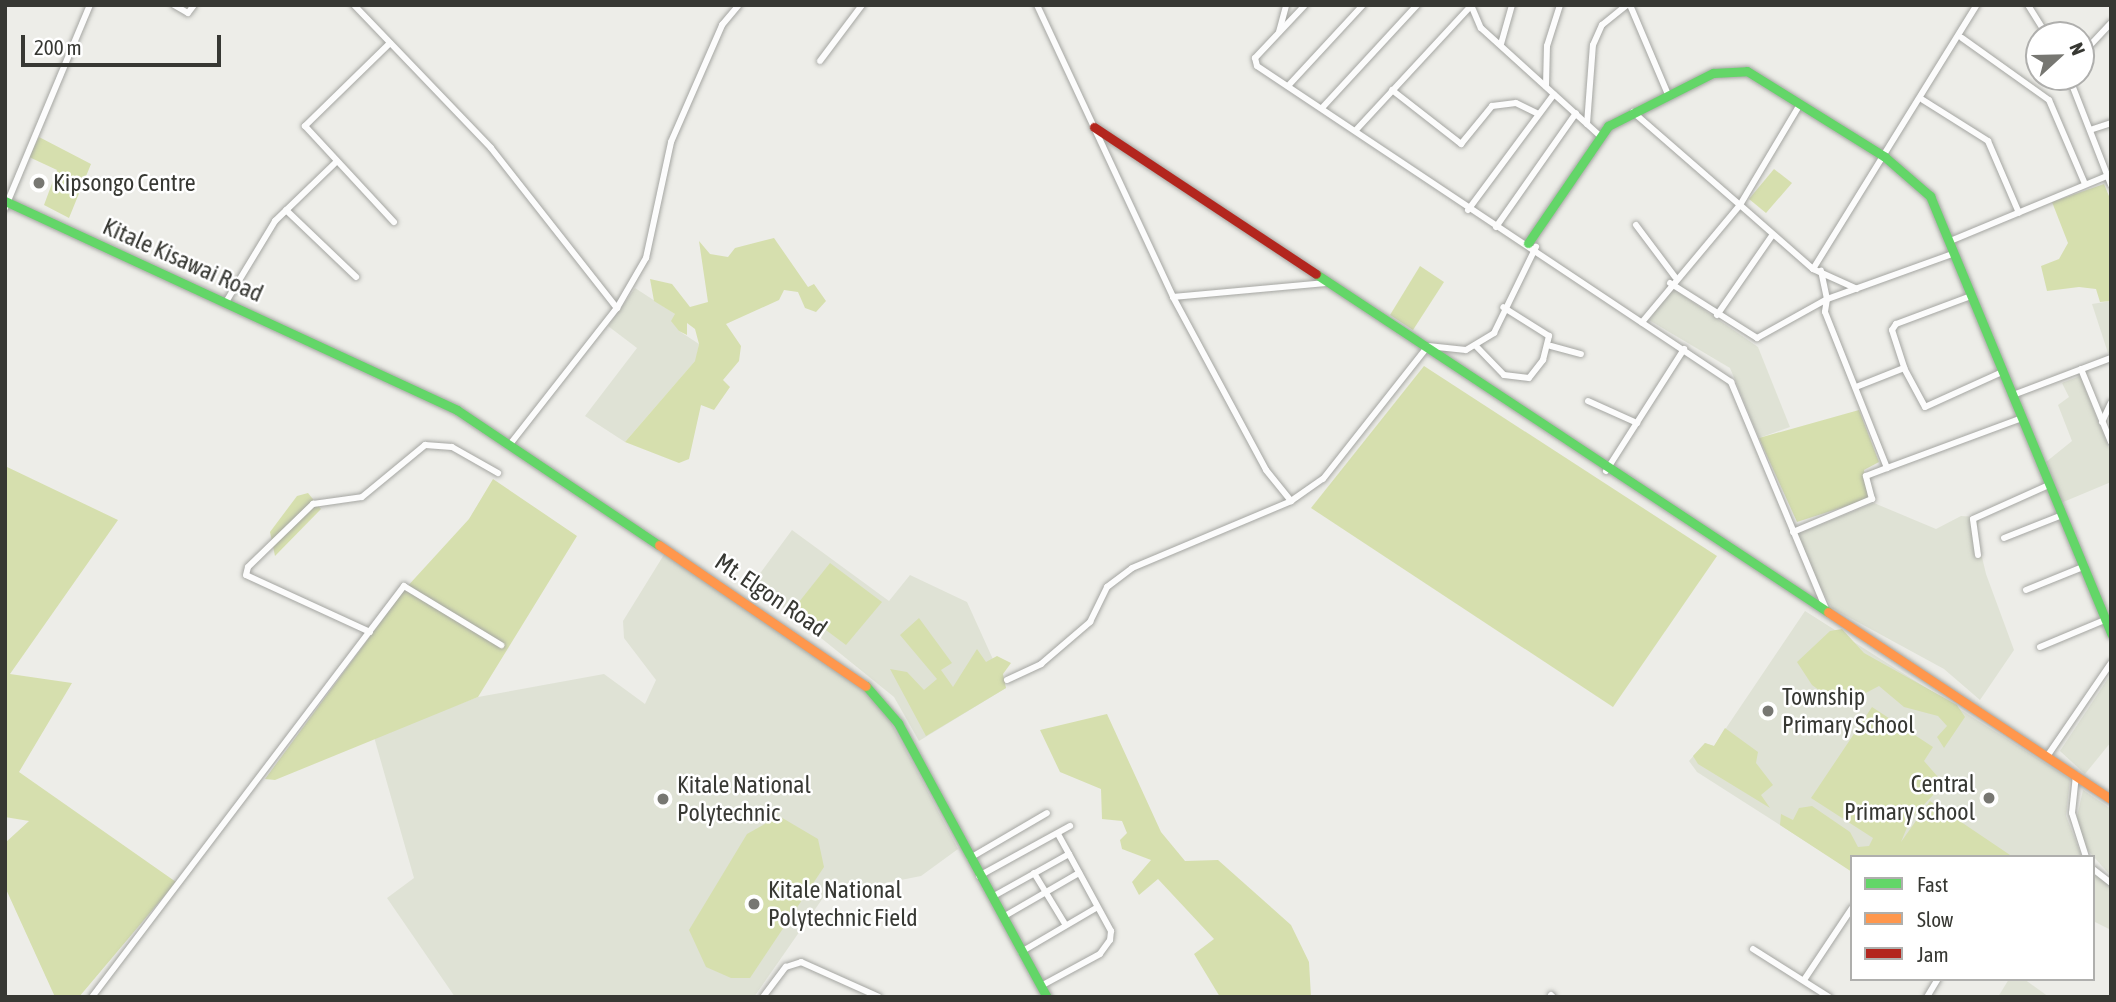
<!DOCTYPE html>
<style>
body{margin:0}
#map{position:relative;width:2116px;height:1002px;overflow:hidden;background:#edede8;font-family:"Asap Condensed",sans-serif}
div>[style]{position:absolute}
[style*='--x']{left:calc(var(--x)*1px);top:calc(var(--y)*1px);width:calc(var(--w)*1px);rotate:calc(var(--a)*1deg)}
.built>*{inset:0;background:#dfe2d5}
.green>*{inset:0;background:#d6dfae}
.roads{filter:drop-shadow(0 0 2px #a5a6a2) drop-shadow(0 0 2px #a5a6a2)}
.street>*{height:6px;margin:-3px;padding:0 3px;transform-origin:3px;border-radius:3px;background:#fcfcfc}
.fast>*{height:9px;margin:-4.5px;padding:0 4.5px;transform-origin:4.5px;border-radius:4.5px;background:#63d668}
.slow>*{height:9px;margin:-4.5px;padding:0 4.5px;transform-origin:4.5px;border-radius:4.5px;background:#ff974d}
.jam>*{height:9px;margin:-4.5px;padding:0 4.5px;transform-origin:4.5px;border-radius:4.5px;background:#b3261e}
.dots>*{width:19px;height:19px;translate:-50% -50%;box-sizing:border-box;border:4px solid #fff;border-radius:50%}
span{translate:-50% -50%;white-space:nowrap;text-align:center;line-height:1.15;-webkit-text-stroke:5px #fff;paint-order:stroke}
.poi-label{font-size:24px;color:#373833}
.left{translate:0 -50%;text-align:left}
.right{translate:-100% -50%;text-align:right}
.street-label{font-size:24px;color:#373833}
.frame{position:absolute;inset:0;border:7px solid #373833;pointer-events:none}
.legend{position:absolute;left:1850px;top:855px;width:245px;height:126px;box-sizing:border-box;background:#fff;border:2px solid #afafad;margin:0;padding:9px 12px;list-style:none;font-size:21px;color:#373833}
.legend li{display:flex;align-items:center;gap:14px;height:35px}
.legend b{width:35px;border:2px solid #afafad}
.north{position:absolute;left:2025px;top:21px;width:70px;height:70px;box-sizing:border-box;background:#fff;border:2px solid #afafad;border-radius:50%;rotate:68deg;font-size:19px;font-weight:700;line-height:28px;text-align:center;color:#373833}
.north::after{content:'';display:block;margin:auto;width:24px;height:32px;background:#777772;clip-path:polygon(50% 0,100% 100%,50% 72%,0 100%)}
.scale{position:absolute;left:21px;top:35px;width:200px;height:32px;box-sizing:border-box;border:4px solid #373833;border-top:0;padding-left:9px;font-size:21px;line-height:24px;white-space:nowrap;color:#373833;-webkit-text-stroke:5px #fff;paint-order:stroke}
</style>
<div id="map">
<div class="built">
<div style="clip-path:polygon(1671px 287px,1758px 347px,1790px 427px,1759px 438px,1730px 368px,1649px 320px)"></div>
<div style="clip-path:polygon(635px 288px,675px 314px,679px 331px,699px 344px,696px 360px,625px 442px,585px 416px,637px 348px,608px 326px)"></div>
<div style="clip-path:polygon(2111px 301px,2111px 352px,2108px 353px,2092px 304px)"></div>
<div style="clip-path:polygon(2080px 376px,2111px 453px,2111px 482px,2061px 503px,2046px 462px,2072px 441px,2058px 405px,2069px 397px,2062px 383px)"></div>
<div style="clip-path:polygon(1874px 503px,1936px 529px,1961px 516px,1980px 517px,1976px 532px,1986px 574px,2014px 650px,1980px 700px,1944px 669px,1832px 608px,1813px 575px,1797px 534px)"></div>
<div style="clip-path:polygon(792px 530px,889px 601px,910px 575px,967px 602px,1006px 688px,919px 741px,894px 697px,753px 583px)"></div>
<div style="clip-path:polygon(665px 553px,879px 700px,958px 849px,921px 876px,825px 895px,754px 997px,455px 997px,387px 898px,414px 878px,374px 737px,478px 697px,604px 674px,645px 704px,656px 680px,624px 638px,623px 621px)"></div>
<div style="clip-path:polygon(1805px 611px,2070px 779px,2066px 816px,2082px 857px,1852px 857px,1852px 871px,1697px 772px,1689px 761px,1705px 743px,1714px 746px)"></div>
<div style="clip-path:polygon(2111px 674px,2111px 742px,2085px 774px,2060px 751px)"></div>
<div style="clip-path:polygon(2083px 790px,2111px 809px,2111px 876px,2085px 847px,2077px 817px)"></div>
<div style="clip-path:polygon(2093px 873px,2111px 885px,2111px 930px,2093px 921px)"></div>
<div style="clip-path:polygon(2009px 979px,2024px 979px,2049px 997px,1998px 997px)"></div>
</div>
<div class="green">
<div style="clip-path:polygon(39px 137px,91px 164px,69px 218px,44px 205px,57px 170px,29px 157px)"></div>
<div style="clip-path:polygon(1774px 169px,1792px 183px,1766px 213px,1749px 199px)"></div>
<div style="clip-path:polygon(2104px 184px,2111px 201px,2111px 301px,2100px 302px,2096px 289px,2079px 287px,2047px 291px,2041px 266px,2059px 259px,2068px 243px,2052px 202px)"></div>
<div style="clip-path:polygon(774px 238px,808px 287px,814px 284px,826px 301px,816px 312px,805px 308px,798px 292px,784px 290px,779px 300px,726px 324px,741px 346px,739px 361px,723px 380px,730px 387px,714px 410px,701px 405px,689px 459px,679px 463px,625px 442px,695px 361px,699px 344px,695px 329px,687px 323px,687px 335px,679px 331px,671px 321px,675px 314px,654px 301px,650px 279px,672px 284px,690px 307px,708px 302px,699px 241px,710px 254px,728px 257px,735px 248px)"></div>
<div style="clip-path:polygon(1420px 266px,1444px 282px,1413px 330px,1390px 315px)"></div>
<div style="clip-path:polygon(1424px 366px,1717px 556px,1613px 707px,1311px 508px)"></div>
<div style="clip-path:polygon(1859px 410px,1879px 462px,1864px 470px,1868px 499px,1797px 522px,1759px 438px)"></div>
<div style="clip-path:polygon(5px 466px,118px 520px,10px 674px,72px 683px,19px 772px,176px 882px,79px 997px,55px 997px,5px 887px,5px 843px,29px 821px,5px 817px)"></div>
<div style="clip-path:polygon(493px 479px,577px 536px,478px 697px,275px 780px,265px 779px,405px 589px,469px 519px)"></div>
<div style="clip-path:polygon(308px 493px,321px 509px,275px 556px,270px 532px,297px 496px)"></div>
<div style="clip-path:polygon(830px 563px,882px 602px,846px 645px,795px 607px)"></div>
<div style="clip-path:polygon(919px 618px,952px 663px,941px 670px,953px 687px,977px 649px,986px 662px,997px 656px,1011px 663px,1003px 674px,1006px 688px,926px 736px,890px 669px,907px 672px,924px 690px,937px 679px,900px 635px)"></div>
<div style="clip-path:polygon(1842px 629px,1864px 653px,1957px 705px,1965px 717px,1944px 748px,1937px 737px,1947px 726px,1938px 716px,1904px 707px,1879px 686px,1841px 706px,1812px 685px,1797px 662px,1830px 631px)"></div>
<div style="clip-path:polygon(1872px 707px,1933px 747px,1924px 761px,1938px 777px,1937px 791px,1911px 818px,1901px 842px,1930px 801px,2013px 857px,1852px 857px,1852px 872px,1780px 825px,1781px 814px,1793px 820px,1799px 808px,1812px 806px,1850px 832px,1858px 847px,1869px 846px,1873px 838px,1811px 798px)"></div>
<div style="clip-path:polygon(1107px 714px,1161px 832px,1185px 861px,1218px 860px,1291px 925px,1309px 962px,1311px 997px,1220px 997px,1194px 954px,1214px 939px,1158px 879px,1139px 895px,1132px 882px,1151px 860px,1122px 849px,1120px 840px,1127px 833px,1122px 821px,1102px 819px,1101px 789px,1060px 772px,1040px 730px)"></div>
<div style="clip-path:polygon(1725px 728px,1758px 752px,1756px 763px,1773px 785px,1761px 795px,1770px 808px,1698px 764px,1693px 756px,1705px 743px,1714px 746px)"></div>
<div style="clip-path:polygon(779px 816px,818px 839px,824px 867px,750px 978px,731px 978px,706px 967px,689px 930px,747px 834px)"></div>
</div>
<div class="roads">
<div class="street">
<div style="--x:174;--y:5;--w:16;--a:30"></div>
<div style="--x:188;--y:13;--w:10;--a:-53"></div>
<div style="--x:354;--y:5;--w:198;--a:46.2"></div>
<div style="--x:491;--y:148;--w:204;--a:51.8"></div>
<div style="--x:617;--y:308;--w:58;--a:-59.9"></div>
<div style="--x:646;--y:258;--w:119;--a:-77.8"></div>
<div style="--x:671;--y:142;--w:128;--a:-66.4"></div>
<div style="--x:722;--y:25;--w:26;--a:-50"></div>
<div style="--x:1037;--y:5;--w:322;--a:65"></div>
<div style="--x:1173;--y:297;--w:156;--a:-5.2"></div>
<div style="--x:1305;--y:5;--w:73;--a:133.3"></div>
<div style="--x:1255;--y:58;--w:8;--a:76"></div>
<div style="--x:1257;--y:66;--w:570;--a:33.69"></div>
<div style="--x:1731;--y:382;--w:248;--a:67.3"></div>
<div style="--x:1471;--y:5;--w:25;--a:67"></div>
<div style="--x:1481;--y:28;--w:161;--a:42.2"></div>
<div style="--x:1630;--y:5;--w:95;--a:67"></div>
<div style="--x:2028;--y:5;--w:36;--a:58"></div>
<div style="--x:1279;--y:32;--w:28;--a:-75"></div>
<div style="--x:1962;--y:38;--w:107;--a:35.5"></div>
<div style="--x:2049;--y:100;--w:91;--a:66.8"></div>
<div style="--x:390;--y:43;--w:119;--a:135.7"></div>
<div style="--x:305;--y:126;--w:131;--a:47.2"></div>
<div style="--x:1501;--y:44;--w:41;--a:-74.2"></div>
<div style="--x:2081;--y:55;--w:44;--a:-46.8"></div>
<div style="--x:820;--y:61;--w:70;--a:-53.1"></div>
<div style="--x:2069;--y:77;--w:116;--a:68.7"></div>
<div style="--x:1288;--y:86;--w:110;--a:-47.2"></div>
<div style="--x:1546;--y:86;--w:40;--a:-88.6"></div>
<div style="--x:1547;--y:46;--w:43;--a:-72.4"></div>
<div style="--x:1392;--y:90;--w:88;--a:38"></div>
<div style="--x:1461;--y:144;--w:49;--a:-50.8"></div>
<div style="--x:1492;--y:106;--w:24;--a:-7"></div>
<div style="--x:1516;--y:103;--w:25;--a:26"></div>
<div style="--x:1923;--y:100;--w:77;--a:32.2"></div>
<div style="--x:1988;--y:141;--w:78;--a:66.7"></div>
<div style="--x:1799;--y:106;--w:115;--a:120.8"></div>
<div style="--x:1740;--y:205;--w:97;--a:41.2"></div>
<div style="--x:1813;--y:269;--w:48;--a:24.4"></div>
<div style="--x:1322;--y:108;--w:140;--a:-47.3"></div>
<div style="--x:1633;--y:112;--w:142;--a:41"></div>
<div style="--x:1740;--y:205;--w:153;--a:129.9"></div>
<div style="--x:1587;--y:124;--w:79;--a:-85.7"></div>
<div style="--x:1593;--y:45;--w:22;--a:-66"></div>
<div style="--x:1602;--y:25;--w:32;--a:-39"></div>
<div style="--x:1356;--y:130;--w:169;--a:-47.2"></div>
<div style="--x:2090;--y:130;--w:22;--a:-18"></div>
<div style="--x:5;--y:208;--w:220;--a:-67.3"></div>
<div style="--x:286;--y:210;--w:97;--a:43.7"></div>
<div style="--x:1468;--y:210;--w:144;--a:-53.4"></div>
<div style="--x:1636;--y:225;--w:65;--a:53.1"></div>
<div style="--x:1496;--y:227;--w:139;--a:-54.9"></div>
<div style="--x:1950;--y:241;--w:170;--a:-22.5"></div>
<div style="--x:1955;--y:253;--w:136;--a:160.2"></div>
<div style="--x:1827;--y:299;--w:13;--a:99"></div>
<div style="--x:1825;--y:312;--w:168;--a:68.3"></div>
<div style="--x:1887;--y:468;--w:144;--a:-20.3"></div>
<div style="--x:1813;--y:269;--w:311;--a:-58.2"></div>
<div style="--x:1670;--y:283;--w:103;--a:32.3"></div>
<div style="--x:1757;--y:338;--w:80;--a:-29.1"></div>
<div style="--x:1827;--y:299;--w:29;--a:-102"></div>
<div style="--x:1971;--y:296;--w:80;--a:159.5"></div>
<div style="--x:1896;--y:324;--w:7;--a:124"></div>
<div style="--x:1892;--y:330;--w:40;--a:72"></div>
<div style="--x:1904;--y:368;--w:44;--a:61.7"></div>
<div style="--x:1925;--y:407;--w:85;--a:-24.4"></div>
<div style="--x:1173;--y:297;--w:196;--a:61.7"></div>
<div style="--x:1266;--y:470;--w:40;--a:51"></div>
<div style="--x:226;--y:302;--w:95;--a:-58.8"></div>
<div style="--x:275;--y:221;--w:83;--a:-44"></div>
<div style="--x:1717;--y:315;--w:98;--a:-55.3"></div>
<div style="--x:1476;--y:346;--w:40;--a:46"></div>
<div style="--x:1504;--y:375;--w:25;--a:7"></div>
<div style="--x:1529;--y:378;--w:23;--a:-52"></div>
<div style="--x:1543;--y:360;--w:25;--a:-76"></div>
<div style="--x:1549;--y:336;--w:54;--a:-147.8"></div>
<div style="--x:1551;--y:346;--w:31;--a:15"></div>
<div style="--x:2081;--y:369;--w:79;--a:67.7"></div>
<div style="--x:1856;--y:387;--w:52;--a:-21.6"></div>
<div style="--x:2013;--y:395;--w:105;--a:-20.7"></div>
<div style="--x:1588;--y:401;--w:54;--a:24.2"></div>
<div style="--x:2102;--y:422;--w:21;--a:-65"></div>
<div style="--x:511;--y:443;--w:172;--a:-51.9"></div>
<div style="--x:1606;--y:471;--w:145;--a:-57.4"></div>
<div style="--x:1793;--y:532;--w:86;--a:-22.7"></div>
<div style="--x:1872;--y:499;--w:24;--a:-105"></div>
<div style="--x:1866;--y:476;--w:22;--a:-21"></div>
<div style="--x:2004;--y:538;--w:62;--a:-21.6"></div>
<div style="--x:1978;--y:555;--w:36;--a:-98"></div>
<div style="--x:1973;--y:519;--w:83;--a:-24.1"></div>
<div style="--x:2026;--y:590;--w:61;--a:-22"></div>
<div style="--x:370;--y:632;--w:136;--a:-155.3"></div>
<div style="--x:246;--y:575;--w:8;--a:-76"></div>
<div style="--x:248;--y:567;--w:91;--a:-44.1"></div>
<div style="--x:313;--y:504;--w:49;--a:-8.1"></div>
<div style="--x:362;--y:497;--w:82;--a:-39.5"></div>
<div style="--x:425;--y:445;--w:27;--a:4"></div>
<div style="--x:452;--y:447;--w:53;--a:29.5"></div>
<div style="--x:2040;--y:647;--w:70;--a:-22.6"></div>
<div style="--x:1007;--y:680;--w:38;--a:-25"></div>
<div style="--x:1041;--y:664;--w:65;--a:-40.6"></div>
<div style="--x:1090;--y:622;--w:39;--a:-64"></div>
<div style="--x:1107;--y:587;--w:31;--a:-37"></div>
<div style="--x:1132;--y:568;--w:173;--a:-22.8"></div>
<div style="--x:1291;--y:501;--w:39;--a:-35"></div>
<div style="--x:1323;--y:479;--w:169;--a:-51.7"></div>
<div style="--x:1428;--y:346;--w:38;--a:6"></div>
<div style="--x:1466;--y:350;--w:33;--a:-31"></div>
<div style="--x:1494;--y:333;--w:96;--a:-64"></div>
<div style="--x:2048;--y:755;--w:112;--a:-55.6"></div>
<div style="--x:2076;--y:775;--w:38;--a:96"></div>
<div style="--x:2072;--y:813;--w:46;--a:72.3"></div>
<div style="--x:1058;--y:834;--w:23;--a:61"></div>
<div style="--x:970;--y:858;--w:89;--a:-30.3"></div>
<div style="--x:2093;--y:869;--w:23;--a:38"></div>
<div style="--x:1034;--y:873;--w:60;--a:58.7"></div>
<div style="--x:979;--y:876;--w:104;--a:-28.8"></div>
<div style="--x:992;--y:897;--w:88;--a:-29.2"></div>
<div style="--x:1069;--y:854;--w:88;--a:61.4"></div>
<div style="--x:1111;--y:931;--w:9;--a:96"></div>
<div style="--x:1110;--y:940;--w:17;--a:126"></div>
<div style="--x:1100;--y:954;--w:67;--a:151.5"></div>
<div style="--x:1003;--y:917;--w:88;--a:-30.1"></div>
<div style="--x:1753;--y:949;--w:90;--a:32.3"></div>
<div style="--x:1021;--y:952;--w:87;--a:-30.4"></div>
<div style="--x:1804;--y:980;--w:87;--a:-56.3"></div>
<div style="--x:1551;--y:995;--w:3;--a:45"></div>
<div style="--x:92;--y:997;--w:516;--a:-52.8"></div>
<div style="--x:404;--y:586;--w:114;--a:31.3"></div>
<div style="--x:763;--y:997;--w:38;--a:-53"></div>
<div style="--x:786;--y:967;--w:16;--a:-18"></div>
<div style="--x:801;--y:962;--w:85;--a:24.2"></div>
<div style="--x:1927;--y:997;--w:21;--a:-59"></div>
</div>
<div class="fast">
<div style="--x:5;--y:201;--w:498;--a:24.8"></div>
<div style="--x:457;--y:410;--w:243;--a:33.8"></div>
<div style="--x:1528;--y:243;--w:142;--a:-55.6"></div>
<div style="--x:1608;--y:126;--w:118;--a:-26.8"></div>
<div style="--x:1713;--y:73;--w:34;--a:-3"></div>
<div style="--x:1747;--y:71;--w:163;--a:31.9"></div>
<div style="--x:1885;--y:157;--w:60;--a:40.9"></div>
<div style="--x:1930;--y:196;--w:474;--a:67.5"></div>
<div style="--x:1316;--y:274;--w:614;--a:33.43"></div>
<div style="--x:866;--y:686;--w:49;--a:49.1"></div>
<div style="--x:898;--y:723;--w:312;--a:61.5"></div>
</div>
<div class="slow">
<div style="--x:659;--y:545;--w:250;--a:34.3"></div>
<div style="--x:1828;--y:612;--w:339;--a:33.5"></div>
</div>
<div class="jam">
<div style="--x:1094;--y:127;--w:266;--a:33.5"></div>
</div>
</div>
<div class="dots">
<div style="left:39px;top:183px;background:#777772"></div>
<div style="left:1768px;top:711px;background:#777772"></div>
<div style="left:1989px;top:798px;background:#777772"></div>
<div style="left:663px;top:799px;background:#777772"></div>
<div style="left:754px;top:904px;background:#777772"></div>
</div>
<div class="poi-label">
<span class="left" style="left:53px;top:183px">Kipsongo Centre</span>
<span class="left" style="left:1782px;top:711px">Township<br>Primary School</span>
<span class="right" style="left:1975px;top:798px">Central<br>Primary school</span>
<span class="left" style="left:677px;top:799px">Kitale National<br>Polytechnic</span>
<span class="left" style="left:768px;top:904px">Kitale National<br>Polytechnic Field</span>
</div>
<div class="street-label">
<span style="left:183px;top:260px;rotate:24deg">Kitale Kisawai Road</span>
<span style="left:771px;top:595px;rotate:34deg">Mt. Elgon Road</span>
</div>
<div class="frame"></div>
<ul class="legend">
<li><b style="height:9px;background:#63d668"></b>Fast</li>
<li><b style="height:9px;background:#ff974d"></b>Slow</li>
<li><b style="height:9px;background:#b3261e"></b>Jam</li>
</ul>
<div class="north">N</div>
<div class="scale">200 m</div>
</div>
